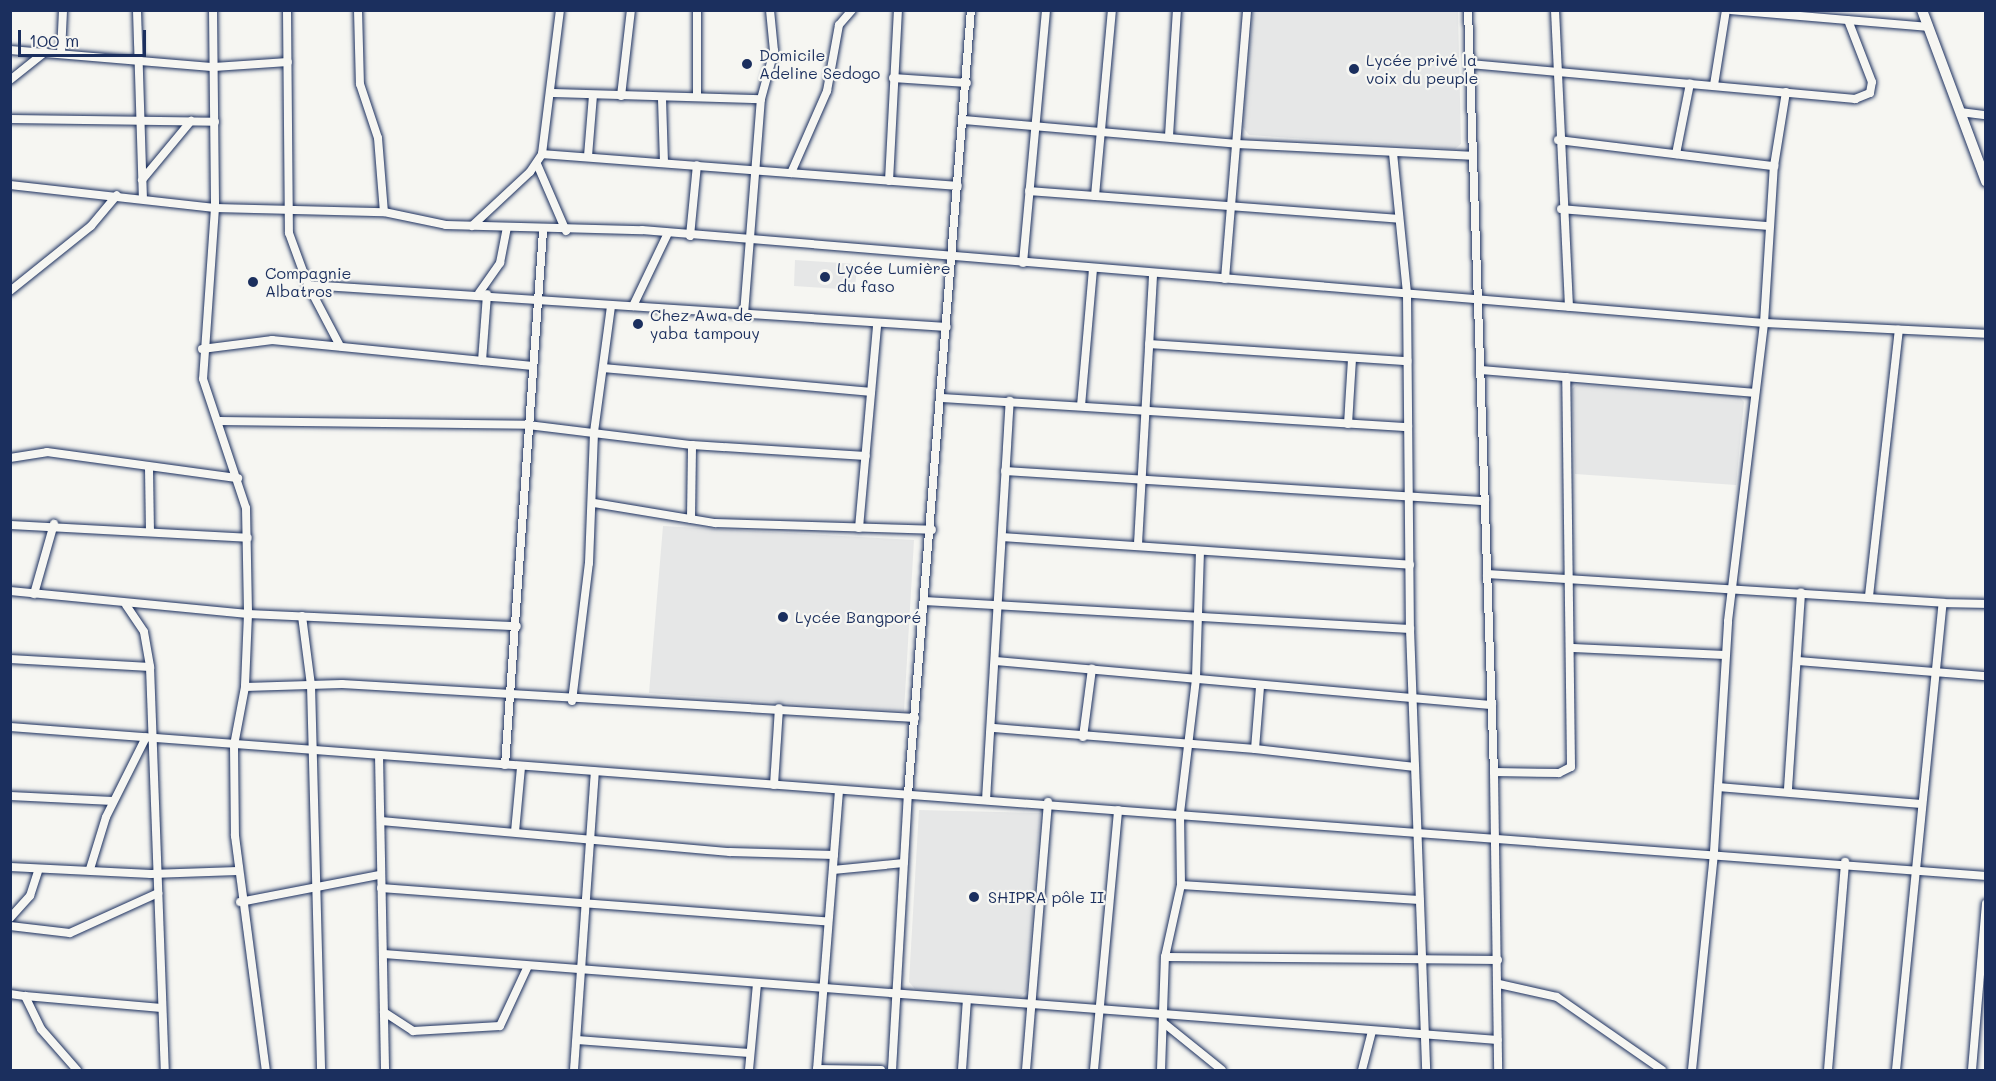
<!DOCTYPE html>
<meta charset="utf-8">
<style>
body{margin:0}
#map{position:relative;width:1996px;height:1081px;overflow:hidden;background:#f6f6f2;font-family:Mali,sans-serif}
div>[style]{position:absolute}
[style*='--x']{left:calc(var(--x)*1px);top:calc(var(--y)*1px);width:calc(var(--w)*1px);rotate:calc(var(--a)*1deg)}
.built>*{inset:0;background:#e6e7e7}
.roads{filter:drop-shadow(0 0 2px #1b2f5e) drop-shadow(0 0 2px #1b2f5e)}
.minor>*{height:8px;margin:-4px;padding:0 4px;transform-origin:4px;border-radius:4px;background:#f6f6f2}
.tertiary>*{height:10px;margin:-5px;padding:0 5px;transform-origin:5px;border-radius:5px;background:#f6f6f2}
.dots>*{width:16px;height:16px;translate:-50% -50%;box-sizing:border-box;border:3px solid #f6f6f2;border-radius:50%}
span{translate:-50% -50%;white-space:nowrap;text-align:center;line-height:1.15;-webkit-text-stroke:4.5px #f6f6f2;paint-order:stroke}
.poi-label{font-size:16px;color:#1b2f5e}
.left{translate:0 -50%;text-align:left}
.frame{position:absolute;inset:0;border:12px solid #1b2f5e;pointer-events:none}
.scale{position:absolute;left:18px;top:30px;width:128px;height:27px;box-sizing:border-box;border:3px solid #1b2f5e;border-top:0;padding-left:8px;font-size:18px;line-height:21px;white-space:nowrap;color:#1b2f5e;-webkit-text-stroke:4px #f6f6f2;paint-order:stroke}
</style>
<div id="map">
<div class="built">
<div style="clip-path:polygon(1253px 11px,1458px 11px,1461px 144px,1455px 149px,1249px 135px,1243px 127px)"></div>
<div style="clip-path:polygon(795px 260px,857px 264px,855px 290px,794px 286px)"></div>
<div style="clip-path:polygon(1576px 385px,1739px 396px,1744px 402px,1736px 485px,1575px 474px,1572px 389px)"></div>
<div style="clip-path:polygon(663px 526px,914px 540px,904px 711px,649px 693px)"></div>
<div style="clip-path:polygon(919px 810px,1040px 813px,1027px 991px,1020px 997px,915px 989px,909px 982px)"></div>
</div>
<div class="roads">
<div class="minor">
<div style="--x:137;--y:10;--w:187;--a:88.2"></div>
<div style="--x:213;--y:10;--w:198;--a:89.4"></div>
<div style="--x:215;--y:208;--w:171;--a:94"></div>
<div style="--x:203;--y:379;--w:136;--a:71.6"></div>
<div style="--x:246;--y:508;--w:106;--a:88.9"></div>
<div style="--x:248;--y:614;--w:73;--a:92.4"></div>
<div style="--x:245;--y:687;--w:59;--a:100.7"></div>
<div style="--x:234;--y:745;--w:91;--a:89.4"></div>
<div style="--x:235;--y:836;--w:236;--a:82.5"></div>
<div style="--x:287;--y:10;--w:223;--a:89.5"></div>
<div style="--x:289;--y:233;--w:55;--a:69.9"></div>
<div style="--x:308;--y:285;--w:69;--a:62.3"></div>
<div style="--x:358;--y:10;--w:74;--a:88.5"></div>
<div style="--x:360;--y:84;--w:57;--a:71.6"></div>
<div style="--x:378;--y:138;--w:74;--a:85.4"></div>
<div style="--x:1468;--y:10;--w:762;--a:88.05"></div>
<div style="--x:1494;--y:772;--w:298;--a:89.2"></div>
<div style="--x:1555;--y:10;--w:297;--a:87.3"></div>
<div style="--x:1731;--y:10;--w:198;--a:4.9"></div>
<div style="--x:10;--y:50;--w:205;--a:4.8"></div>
<div style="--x:214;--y:67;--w:74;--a:-3.9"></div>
<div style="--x:61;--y:53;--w:43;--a:-87.3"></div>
<div style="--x:1470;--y:64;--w:387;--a:5.2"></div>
<div style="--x:1855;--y:99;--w:16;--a:-22"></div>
<div style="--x:1870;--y:93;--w:11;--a:-80"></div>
<div style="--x:1872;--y:82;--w:66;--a:-111.2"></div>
<div style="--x:893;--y:78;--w:74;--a:3.9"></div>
<div style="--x:10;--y:80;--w:45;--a:-38.7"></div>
<div style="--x:1714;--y:85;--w:76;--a:-80.9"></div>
<div style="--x:553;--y:93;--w:208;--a:1.7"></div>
<div style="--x:697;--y:95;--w:85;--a:-90"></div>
<div style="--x:621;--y:96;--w:87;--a:-83.4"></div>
<div style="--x:662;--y:99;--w:63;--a:88.2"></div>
<div style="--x:1960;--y:112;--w:26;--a:7"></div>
<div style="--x:10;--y:119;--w:205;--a:0.8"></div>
<div style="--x:964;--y:120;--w:274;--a:5"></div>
<div style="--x:1237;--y:144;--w:236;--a:2.9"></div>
<div style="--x:1169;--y:136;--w:126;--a:-86.4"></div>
<div style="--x:1558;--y:140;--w:218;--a:6.9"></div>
<div style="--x:1393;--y:153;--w:142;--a:84.3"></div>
<div style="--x:1407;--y:294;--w:335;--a:89.5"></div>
<div style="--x:1410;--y:629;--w:441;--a:87.9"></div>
<div style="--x:542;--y:154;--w:417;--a:4.4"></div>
<div style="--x:1676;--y:154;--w:72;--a:-78.8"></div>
<div style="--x:588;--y:156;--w:61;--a:-85.3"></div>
<div style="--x:537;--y:164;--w:73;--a:66.6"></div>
<div style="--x:791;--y:173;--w:90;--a:-66.3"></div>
<div style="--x:827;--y:91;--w:67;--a:-79.7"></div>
<div style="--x:839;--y:25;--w:20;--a:-49"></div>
<div style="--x:142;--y:180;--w:77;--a:-50.3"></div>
<div style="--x:889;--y:181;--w:171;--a:-87"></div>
<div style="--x:10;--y:185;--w:206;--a:6.4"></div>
<div style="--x:215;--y:208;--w:169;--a:1.4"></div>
<div style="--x:384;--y:212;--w:63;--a:11.8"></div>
<div style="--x:446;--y:225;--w:196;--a:1.5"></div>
<div style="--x:642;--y:230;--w:1126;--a:4.74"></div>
<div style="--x:1764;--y:323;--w:222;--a:2.8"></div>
<div style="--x:1029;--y:191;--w:371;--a:4.3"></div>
<div style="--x:1095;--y:196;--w:187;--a:-84.8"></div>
<div style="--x:1561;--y:209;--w:208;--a:4.7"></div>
<div style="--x:472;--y:226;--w:79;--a:-43"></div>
<div style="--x:530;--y:172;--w:22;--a:-56"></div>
<div style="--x:542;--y:154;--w:145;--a:-82.9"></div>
<div style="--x:690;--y:236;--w:71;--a:-84.4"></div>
<div style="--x:1023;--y:263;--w:254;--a:-84.8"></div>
<div style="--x:1225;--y:279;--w:270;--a:-85.3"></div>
<div style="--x:308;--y:285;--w:640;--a:3.76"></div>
<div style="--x:10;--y:291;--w:104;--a:-38.7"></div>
<div style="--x:91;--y:226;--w:40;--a:-50"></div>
<div style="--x:479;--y:293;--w:37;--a:-55"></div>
<div style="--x:500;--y:263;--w:36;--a:-79"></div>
<div style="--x:633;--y:306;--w:81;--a:-64.4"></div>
<div style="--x:744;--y:314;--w:216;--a:-85.5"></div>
<div style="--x:761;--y:99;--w:50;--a:-74.8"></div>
<div style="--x:774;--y:51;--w:41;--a:-95.6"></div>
<div style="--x:1149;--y:344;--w:259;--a:3.8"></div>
<div style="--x:202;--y:349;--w:71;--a:-7.3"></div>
<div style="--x:272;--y:340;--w:262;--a:5.7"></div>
<div style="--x:482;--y:361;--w:67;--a:-85.7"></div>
<div style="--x:604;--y:368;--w:268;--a:5.1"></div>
<div style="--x:1482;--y:370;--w:274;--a:4.8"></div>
<div style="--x:942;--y:398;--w:467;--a:3.6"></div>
<div style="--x:1081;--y:406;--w:138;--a:-85"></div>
<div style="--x:219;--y:421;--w:309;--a:0.7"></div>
<div style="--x:528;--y:425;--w:165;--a:7"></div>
<div style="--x:692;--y:445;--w:174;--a:3.6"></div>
<div style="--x:1348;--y:424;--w:66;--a:-86.5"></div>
<div style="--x:10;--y:458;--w:37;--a:-9"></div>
<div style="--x:47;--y:452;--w:193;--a:7.8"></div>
<div style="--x:149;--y:469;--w:62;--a:89.1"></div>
<div style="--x:1005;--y:471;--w:481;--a:3.6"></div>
<div style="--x:594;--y:503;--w:123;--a:9.4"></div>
<div style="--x:715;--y:523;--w:217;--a:1.8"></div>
<div style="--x:691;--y:519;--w:74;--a:-89.2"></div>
<div style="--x:10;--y:525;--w:238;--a:3.1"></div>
<div style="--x:859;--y:528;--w:204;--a:-84.9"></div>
<div style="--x:1002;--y:537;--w:409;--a:3.9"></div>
<div style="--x:1138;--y:544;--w:270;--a:-86.8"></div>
<div style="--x:1487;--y:574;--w:457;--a:3.6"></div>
<div style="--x:10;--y:591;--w:239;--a:5.5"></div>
<div style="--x:248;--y:614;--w:269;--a:2.6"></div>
<div style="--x:34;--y:594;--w:73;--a:-74.1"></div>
<div style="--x:1869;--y:596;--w:268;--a:-83.6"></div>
<div style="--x:924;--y:601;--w:487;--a:3.3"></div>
<div style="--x:126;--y:605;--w:32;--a:56"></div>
<div style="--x:144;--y:632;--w:36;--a:80"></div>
<div style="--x:302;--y:616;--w:70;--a:82.6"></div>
<div style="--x:311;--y:685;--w:385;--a:88.5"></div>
<div style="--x:1573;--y:648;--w:152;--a:2.6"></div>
<div style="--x:10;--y:659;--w:140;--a:3.3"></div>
<div style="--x:150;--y:667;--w:403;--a:87.9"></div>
<div style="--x:997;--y:661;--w:497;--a:5.1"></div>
<div style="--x:1798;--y:661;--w:189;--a:4.6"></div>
<div style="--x:245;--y:687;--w:97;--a:-1.8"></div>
<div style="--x:342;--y:684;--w:574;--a:3.4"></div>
<div style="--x:1260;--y:687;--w:62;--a:94.6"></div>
<div style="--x:1255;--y:749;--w:161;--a:6.4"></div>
<div style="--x:572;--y:701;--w:139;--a:-83"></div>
<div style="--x:589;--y:563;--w:131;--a:-87.8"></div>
<div style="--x:594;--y:432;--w:126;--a:-82.3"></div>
<div style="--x:10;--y:727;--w:1982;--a:4.31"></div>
<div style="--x:994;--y:728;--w:262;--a:4.6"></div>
<div style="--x:1083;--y:737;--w:69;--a:-82.5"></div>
<div style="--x:379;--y:755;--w:315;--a:88.9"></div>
<div style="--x:505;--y:765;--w:535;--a:-85.93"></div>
<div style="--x:1494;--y:772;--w:65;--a:0.9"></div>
<div style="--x:1559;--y:773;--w:13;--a:-27"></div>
<div style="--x:1571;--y:767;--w:390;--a:-90.7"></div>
<div style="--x:774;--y:785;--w:77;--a:-86.3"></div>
<div style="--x:1718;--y:787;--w:204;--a:4.8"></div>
<div style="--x:1788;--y:789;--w:197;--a:-86.2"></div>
<div style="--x:10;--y:796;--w:103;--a:2.8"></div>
<div style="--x:986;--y:800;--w:400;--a:-86.6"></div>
<div style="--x:381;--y:821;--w:350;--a:5.1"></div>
<div style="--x:730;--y:852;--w:104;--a:1.7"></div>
<div style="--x:515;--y:832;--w:65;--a:-84.7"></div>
<div style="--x:10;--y:867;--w:141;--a:2.8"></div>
<div style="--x:151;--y:874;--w:87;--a:-2"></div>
<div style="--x:90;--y:869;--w:54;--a:-72.9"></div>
<div style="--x:106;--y:817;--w:89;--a:-63.4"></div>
<div style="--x:833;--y:870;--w:71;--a:-5.6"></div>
<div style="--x:1181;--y:885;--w:239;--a:3.6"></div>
<div style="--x:381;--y:888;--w:448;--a:4.3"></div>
<div style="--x:240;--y:902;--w:142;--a:-11"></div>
<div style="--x:10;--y:918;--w:30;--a:-48"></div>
<div style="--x:30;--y:896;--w:26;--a:-72"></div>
<div style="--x:10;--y:926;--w:60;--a:6.7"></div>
<div style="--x:70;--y:933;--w:97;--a:-24.4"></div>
<div style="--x:384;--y:954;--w:1117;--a:4.41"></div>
<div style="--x:1165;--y:957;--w:333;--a:0.5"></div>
<div style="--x:1499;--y:984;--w:59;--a:12.6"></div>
<div style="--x:1557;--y:997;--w:128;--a:34.8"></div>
<div style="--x:10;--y:994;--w:15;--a:8"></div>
<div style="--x:25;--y:996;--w:37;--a:64"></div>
<div style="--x:41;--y:1029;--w:55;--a:48.7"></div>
<div style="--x:25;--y:996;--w:137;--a:5"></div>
<div style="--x:384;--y:1012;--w:35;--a:33"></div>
<div style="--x:413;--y:1031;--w:87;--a:-3.3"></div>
<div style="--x:500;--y:1026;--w:66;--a:-65"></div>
<div style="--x:1165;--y:1024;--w:73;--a:38.9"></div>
<div style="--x:577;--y:1040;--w:173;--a:4.3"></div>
<div style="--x:817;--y:1069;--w:64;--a:0.9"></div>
<div style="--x:574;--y:1070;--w:299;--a:-86"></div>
<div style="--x:749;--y:1070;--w:86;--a:-84.7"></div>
<div style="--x:817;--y:1070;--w:280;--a:-85.5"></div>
<div style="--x:892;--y:1070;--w:276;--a:-86.7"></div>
<div style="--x:908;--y:794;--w:787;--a:-85.41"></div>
<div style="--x:962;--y:1070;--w:71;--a:-86"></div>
<div style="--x:1026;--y:1070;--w:269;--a:-85.3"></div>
<div style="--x:1094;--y:1070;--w:261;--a:-84.7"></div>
<div style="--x:1161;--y:1070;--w:113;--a:-88"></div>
<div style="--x:1165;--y:957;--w:74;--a:-77.5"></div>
<div style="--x:1181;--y:885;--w:72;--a:-90.8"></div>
<div style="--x:1180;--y:813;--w:136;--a:-83.2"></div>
<div style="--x:1196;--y:678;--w:127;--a:-88.2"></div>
<div style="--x:1362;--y:1070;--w:40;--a:-75.6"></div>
<div style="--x:1692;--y:1070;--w:219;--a:-84.2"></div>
<div style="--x:1714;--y:852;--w:231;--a:-86.5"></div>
<div style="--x:1728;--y:621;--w:300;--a:-83.1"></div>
<div style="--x:1764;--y:323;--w:157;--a:-86.4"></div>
<div style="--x:1774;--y:166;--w:75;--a:-80.8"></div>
<div style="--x:1828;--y:1070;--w:209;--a:-85.3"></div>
<div style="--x:1896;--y:1070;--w:469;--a:-84.3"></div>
<div style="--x:1943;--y:603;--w:43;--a:1.3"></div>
<div style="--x:1972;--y:1070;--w:167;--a:-85.2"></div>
</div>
<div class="tertiary">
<div style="--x:1922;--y:10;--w:183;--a:69.5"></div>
</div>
</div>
<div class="dots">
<div style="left:747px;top:64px;background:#1b2f5e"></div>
<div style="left:1354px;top:69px;background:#1b2f5e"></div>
<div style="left:825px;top:277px;background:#1b2f5e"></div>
<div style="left:253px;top:282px;background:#1b2f5e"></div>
<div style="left:638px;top:324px;background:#1b2f5e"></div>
<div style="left:783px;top:617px;background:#1b2f5e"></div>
<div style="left:974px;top:897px;background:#1b2f5e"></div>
</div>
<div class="poi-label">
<span class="left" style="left:759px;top:64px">Domicile<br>Adeline Sedogo</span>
<span class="left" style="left:1366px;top:69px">Lycée privé la<br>voix du peuple</span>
<span class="left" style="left:837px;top:277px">Lycée Lumière<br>du faso</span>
<span class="left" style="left:265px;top:282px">Compagnie<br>Albatros</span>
<span class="left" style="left:650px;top:324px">Chez Awa de<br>yaba tampouy</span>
<span class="left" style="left:795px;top:617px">Lycée Bangporé</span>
<span class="left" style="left:988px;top:897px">SHIPRA pôle II</span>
</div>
<div class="frame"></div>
<div class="scale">100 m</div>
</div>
